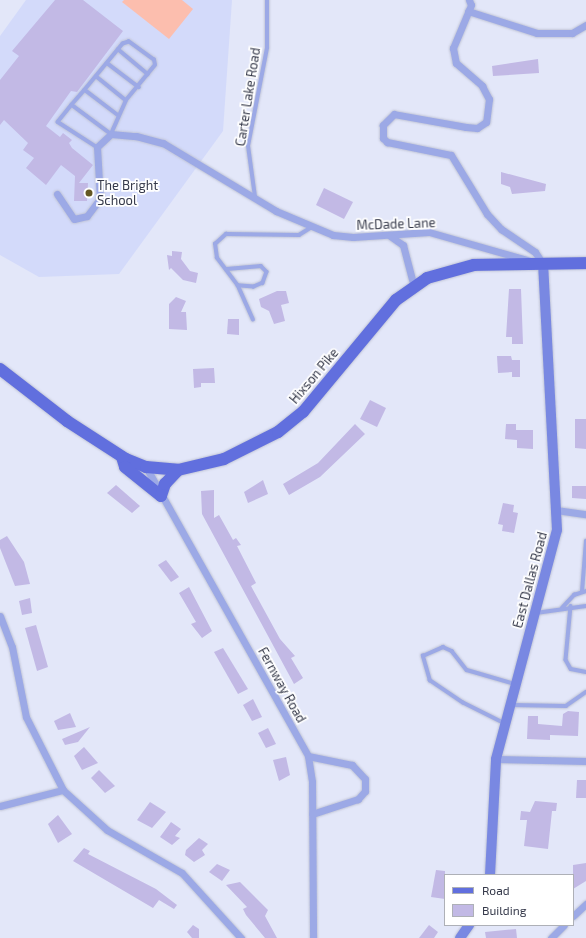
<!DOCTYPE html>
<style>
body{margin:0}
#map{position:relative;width:586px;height:938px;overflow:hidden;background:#e3e7f9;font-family:"Exo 2",sans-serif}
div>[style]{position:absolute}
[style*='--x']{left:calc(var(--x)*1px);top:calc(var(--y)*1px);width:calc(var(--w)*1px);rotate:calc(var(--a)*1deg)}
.built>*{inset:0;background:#d3dafa}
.green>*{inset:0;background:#fcbeae}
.building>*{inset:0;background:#c2b9e5}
.roads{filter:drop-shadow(0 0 1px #c0c4d6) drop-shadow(0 0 1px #c0c4d6)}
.lane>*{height:3.5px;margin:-1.75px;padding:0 1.75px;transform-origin:1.75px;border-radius:1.75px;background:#9ca9e6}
.street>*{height:7px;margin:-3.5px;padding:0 3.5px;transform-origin:3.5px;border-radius:3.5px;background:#9ca9e6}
.secondary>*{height:10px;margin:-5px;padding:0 5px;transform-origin:5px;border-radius:5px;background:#7988e2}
.primary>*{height:12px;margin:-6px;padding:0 6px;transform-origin:6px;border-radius:6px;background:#616fde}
.dots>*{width:11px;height:11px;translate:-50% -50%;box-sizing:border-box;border:2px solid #fff;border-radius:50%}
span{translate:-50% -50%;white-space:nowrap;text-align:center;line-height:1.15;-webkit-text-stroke:3.5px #fff;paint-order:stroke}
.street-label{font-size:13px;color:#35394a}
.poi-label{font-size:13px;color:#35394a}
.left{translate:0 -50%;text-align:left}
.legend{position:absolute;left:444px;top:874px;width:130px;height:52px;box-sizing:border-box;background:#fff;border:1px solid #aeb0b7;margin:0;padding:5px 7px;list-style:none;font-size:12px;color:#35394a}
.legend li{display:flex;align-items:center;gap:8px;height:20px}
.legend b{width:20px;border:1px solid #aeb0b7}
</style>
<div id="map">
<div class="built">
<div style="clip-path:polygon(26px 0,232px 0,223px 131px,119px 274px,39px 277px,0 255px,0 36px)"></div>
</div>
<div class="green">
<div style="clip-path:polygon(124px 0,182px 0,193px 9px,169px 39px,122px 2px)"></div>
</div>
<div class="building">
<div style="clip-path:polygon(55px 0,83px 0,123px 31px,77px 92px,71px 91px,46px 126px,60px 137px,63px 133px,72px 140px,69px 143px,72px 148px,93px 165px,79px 183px,88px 183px,87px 201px,74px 201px,75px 176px,61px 165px,46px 185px,26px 168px,34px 158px,23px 150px,28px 143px,4px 120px,0 125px,0 80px,19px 56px,12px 51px)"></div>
<div style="clip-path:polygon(538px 59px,539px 73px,493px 76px,492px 66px)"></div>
<div style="clip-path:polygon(501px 172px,546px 184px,545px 191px,512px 194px,510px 187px,501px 184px)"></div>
<div style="clip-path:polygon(324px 188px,353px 202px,344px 219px,316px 205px)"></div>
<div style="clip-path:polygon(172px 251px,182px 252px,181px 259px,190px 271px,198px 273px,196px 283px,183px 280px,171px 268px,169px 270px,167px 255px,172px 256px)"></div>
<div style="clip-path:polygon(509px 289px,521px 289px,523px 344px,512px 344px,512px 337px,506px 337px)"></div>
<div style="clip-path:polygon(277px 291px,286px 291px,289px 303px,281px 305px,285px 321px,274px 324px,269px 311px,261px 307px,259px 299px)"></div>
<div style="clip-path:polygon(176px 297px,186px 301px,181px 312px,186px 312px,187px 330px,169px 329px,169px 304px)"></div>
<div style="clip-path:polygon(228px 319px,239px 319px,239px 335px,227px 334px)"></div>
<div style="clip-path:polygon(497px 356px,511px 356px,512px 360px,520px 360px,520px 377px,512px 377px,512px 372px,498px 373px)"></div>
<div style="clip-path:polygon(214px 368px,215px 383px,201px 383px,201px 387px,194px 388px,193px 369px)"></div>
<div style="clip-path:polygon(370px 400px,386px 408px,377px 427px,360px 419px)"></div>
<div style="clip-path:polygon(575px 419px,586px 419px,586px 449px,575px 448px)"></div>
<div style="clip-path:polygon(355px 424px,365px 434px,320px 477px,289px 495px,283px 484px,318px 463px)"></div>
<div style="clip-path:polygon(506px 424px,516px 424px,516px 430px,533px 430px,533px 449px,517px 448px,517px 440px,505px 439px)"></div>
<div style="clip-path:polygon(263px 480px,268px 494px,248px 503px,244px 492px)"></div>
<div style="clip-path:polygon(116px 485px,140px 506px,132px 513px,107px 493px)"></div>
<div style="clip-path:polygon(572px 486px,586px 486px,586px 499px,572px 498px)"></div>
<div style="clip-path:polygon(214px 490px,214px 518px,219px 515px,233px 540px,236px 538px,241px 545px,237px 546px,256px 583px,251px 586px,280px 639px,295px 656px,291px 658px,303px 678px,294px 684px,202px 514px,201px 491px)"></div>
<div style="clip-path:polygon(503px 503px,514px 505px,513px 512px,518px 513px,514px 533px,502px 531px,503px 525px,498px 524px)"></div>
<div style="clip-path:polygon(7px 536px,24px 562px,30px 584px,15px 586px,0 548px,0 540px)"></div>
<div style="clip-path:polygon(166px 560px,179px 577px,171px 582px,158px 565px)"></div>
<div style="clip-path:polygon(189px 587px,212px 631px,202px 638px,191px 624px,196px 622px,179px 593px)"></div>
<div style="clip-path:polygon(30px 598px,32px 613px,22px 615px,19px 601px)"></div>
<div style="clip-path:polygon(36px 625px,48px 667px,37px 671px,25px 628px)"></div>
<div style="clip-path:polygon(223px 648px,248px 689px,238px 694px,214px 652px)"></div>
<div style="clip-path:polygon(253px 699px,262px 717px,252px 721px,243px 705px)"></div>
<div style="clip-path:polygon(568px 711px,579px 712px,578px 736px,550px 735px,550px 740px,527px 739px,528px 716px,538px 716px,538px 724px,562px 726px,563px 714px)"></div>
<div style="clip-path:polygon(70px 713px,76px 727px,58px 730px,54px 721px)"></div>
<div style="clip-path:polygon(90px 727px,78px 742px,65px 745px,62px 739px)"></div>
<div style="clip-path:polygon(268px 728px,276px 744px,266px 748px,258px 733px)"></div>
<div style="clip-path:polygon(84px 747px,98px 763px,82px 770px,74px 756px)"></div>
<div style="clip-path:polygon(286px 757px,290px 775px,279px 781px,273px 760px)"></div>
<div style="clip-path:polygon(99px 770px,115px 786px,105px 793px,91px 778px)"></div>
<div style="clip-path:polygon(577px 780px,586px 780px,586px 798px,576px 798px)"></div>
<div style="clip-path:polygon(535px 801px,557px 803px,556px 811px,552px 811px,548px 849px,524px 846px,527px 820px,520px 820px,521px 811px,530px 812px)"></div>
<div style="clip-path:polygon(150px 802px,166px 812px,152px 828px,137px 820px)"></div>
<div style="clip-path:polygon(58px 815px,72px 834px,58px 843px,48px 824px)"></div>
<div style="clip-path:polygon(171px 822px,181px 829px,175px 836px,180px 838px,172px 845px,160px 837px)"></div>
<div style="clip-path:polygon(199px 838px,208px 844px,202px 850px,205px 855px,194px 862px,185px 855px,186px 850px)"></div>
<div style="clip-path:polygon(84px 848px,90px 851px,88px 854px,156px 889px,177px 905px,174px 909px,159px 900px,153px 908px,73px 861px)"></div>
<div style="clip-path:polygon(586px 863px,586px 881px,573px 889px,573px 865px)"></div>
<div style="clip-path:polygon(217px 864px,230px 870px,222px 881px,209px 872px)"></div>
<div style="clip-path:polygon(436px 870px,445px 871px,445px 899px,431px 897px)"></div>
<div style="clip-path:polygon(240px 882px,268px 910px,265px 916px,277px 938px,265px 938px,246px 915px,243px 909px,247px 907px,226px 885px)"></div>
<div style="clip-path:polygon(193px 925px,199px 929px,199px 938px,192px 938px,187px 932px)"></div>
<div style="clip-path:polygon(429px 925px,438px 932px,434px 938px,419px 938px)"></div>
<div style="clip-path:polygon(516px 929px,517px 938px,486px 938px,485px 932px)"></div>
</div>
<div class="roads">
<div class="lane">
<div style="--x:118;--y:49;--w:39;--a:40"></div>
<div style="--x:107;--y:63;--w:40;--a:37"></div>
<div style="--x:96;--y:76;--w:38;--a:39"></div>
<div style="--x:85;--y:90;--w:41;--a:37.1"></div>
<div style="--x:72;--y:105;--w:49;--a:36.6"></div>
<div style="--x:111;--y:134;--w:37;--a:-66"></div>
<div style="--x:126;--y:100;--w:45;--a:-50.4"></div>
<div style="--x:155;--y:65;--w:5;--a:-101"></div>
<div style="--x:154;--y:60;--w:31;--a:-144"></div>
<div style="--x:129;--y:42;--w:6;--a:162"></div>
<div style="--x:123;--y:44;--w:60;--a:129.6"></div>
<div style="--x:85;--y:90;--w:20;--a:131"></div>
<div style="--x:72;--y:105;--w:22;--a:129"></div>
<div style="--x:58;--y:122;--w:46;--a:32.7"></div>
<div style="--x:255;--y:197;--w:51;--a:-97.8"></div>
<div style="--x:248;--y:146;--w:100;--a:-79"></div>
<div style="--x:267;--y:48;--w:48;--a:-90"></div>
<div style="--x:227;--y:269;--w:34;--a:-5"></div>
<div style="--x:261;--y:266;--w:8;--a:45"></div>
<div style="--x:267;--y:272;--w:12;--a:110"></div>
<div style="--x:263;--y:283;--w:10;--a:156"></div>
<div style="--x:254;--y:287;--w:16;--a:-176"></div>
<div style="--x:253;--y:320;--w:37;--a:-114"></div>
<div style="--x:238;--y:286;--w:35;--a:-127"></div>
<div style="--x:217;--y:258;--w:14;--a:-98"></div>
<div style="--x:215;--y:244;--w:15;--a:-42"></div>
<div style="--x:226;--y:234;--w:73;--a:0.8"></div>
<div style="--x:299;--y:235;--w:15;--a:-32"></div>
<div style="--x:582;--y:592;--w:51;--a:-85.5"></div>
<div style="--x:571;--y:606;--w:54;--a:95.3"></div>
<div style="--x:566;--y:660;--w:10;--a:61"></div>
<div style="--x:571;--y:669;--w:15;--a:11"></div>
<div style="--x:562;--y:608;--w:18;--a:-47"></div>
<div style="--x:574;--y:595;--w:13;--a:-18"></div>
<div style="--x:536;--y:613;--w:50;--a:-8"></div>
<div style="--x:512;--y:705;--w:54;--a:1.1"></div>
<div style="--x:566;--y:706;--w:24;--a:-35"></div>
<div style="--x:505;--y:724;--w:47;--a:-153.4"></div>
<div style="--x:463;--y:703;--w:40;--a:-146"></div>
<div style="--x:430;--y:681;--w:26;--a:-106"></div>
<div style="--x:423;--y:656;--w:22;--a:-24"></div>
<div style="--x:443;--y:647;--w:10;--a:24"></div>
<div style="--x:452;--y:651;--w:24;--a:52"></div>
<div style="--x:467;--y:670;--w:50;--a:16.3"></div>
</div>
<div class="street">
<div style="--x:469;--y:0;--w:5;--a:68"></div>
<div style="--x:471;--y:5;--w:47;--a:112.7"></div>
<div style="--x:453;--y:48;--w:15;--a:79"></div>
<div style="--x:456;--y:63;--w:35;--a:41"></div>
<div style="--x:482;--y:86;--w:15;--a:62"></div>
<div style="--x:489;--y:99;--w:23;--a:97"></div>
<div style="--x:486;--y:122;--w:11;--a:146"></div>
<div style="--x:477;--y:128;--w:11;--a:-175"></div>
<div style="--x:466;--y:127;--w:73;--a:-169.8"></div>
<div style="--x:394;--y:114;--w:16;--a:135"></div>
<div style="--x:383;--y:125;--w:13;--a:90"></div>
<div style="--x:383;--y:138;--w:6;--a:45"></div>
<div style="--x:387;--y:142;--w:65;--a:11.5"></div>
<div style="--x:451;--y:155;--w:69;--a:58.6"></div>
<div style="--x:487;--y:214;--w:21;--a:47"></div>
<div style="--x:501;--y:229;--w:41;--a:34.1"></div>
<div style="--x:535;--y:252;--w:14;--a:56"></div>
<div style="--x:468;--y:11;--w:72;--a:17.7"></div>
<div style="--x:537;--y:33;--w:35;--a:0"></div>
<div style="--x:572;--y:33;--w:16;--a:-30"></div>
<div style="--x:57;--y:194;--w:30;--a:56"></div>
<div style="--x:74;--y:219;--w:13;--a:-13"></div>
<div style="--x:87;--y:216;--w:21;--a:-53"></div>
<div style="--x:100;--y:199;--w:52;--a:-93.3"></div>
<div style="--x:97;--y:147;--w:19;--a:-43"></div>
<div style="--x:111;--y:134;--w:25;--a:5"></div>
<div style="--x:136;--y:136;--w:28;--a:15"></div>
<div style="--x:163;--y:143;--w:132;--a:31"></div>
<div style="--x:276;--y:211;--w:62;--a:22.8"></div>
<div style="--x:333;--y:235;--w:20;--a:6"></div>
<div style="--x:353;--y:237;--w:76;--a:-3.8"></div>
<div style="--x:429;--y:232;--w:106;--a:15.9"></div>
<div style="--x:390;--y:236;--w:16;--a:35"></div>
<div style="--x:403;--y:245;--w:43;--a:75.3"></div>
<div style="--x:146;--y:467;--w:331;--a:60.7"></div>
<div style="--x:308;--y:756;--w:26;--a:81"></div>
<div style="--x:312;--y:782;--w:156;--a:89.6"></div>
<div style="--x:556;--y:510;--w:30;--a:8"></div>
<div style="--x:0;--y:616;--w:33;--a:69"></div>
<div style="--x:12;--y:647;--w:71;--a:78.7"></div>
<div style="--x:26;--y:717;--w:82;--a:63.1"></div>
<div style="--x:63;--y:790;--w:59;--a:42.3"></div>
<div style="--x:107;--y:830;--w:86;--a:29.8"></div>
<div style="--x:182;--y:873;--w:88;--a:47.8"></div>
<div style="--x:308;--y:756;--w:45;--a:11.6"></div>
<div style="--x:352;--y:765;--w:19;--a:47"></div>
<div style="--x:365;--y:779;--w:12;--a:90"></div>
<div style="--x:365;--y:791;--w:11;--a:131"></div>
<div style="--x:358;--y:799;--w:48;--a:161.9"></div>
<div style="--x:496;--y:759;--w:90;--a:1.3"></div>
<div style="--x:0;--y:806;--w:65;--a:-14.3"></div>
<div style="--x:573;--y:916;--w:18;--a:-43"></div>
<div style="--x:551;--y:938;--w:18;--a:-45"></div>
</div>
<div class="secondary">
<div style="--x:490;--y:875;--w:116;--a:-87"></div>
<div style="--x:496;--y:759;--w:237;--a:-75.1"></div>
<div style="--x:557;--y:530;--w:266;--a:-93"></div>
<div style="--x:460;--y:938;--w:16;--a:-55"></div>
</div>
<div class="primary">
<div style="--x:0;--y:369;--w:85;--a:37.8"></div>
<div style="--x:67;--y:421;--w:70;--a:32.8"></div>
<div style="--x:126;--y:459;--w:22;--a:22"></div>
<div style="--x:146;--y:467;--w:32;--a:5"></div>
<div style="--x:178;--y:470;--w:47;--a:-13.4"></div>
<div style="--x:224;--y:459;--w:60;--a:-26.6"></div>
<div style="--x:278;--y:432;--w:32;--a:-39"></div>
<div style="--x:303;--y:412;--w:146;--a:-50.3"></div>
<div style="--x:396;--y:300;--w:38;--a:-35"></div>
<div style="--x:427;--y:278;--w:49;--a:-15.5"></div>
<div style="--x:474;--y:265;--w:112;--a:-1"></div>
<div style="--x:122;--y:457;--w:10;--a:73"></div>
<div style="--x:125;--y:467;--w:46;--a:38.9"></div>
<div style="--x:161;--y:496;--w:13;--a:-72"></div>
<div style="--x:165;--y:484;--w:19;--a:-47"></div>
</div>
</div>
<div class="dots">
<div style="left:89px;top:193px;background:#645724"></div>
</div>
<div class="street-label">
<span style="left:248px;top:97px;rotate:-81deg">Carter Lake Road</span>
<span style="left:396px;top:224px;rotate:-2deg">McDade Lane</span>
<span style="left:314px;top:376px;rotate:-50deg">Hixson Pike</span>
<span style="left:530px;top:580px;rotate:-75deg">East Dallas Road</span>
<span style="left:282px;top:685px;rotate:61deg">Fernway Road</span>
</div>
<div class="poi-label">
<span class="left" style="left:97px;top:193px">The Bright<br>School</span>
</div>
<ul class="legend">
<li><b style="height:5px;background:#616fde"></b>Road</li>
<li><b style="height:11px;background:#c2b9e5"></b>Building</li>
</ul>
</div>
